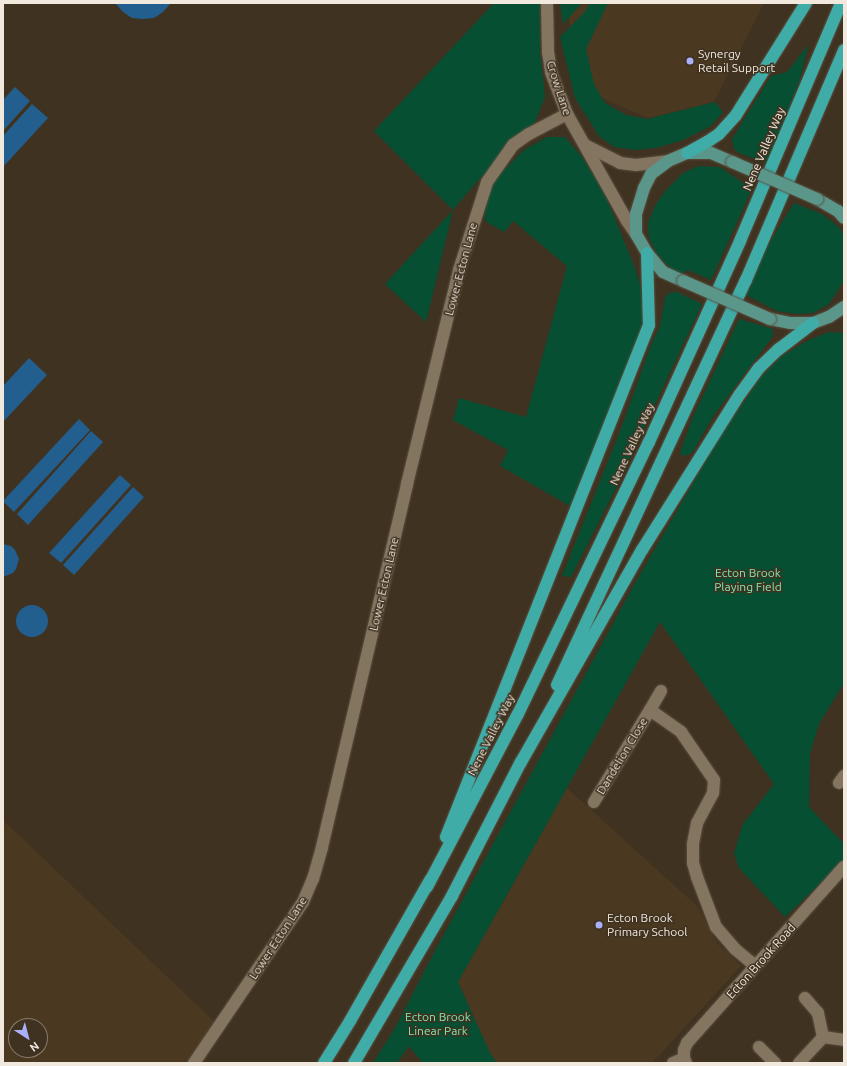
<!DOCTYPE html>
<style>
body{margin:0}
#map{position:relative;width:847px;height:1066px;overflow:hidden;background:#3f3220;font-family:Ubuntu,sans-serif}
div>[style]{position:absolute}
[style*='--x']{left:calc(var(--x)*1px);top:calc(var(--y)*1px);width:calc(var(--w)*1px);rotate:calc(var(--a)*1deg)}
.built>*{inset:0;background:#4a3920}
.green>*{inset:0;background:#064f32}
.water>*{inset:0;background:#235f8e}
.round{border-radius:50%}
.roads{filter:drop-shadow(0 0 1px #5b5040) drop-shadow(0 0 1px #5b5040)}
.street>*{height:12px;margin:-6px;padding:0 6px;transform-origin:6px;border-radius:6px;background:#847561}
.secondary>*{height:12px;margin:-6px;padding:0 6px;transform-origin:6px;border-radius:6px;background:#847561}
.primary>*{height:12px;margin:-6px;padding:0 6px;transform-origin:6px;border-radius:6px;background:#5b968b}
.highway>*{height:12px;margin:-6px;padding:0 6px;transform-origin:6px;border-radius:6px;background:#3faca7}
.bridges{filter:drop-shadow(0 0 1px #5b5040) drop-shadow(0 0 1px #5b5040)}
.primary-bridge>*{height:12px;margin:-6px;padding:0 6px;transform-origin:6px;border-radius:6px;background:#5b968b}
.dots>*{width:11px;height:11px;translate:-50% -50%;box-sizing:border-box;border:2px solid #3f3220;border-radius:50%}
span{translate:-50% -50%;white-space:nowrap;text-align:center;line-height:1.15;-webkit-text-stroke:3px #3f3220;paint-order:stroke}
.poi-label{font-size:12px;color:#f1e9de}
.left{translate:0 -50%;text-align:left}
.street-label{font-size:12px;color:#f1e9de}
.park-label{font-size:12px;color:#7feab3}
.frame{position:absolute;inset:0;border:4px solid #f1e9de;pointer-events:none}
.north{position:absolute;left:8px;top:1018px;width:40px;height:40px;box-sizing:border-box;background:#3f3220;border:1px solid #867b6c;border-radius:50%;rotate:144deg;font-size:11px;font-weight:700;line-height:16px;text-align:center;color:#f1e9de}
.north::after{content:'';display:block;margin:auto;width:14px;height:18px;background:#aab0fc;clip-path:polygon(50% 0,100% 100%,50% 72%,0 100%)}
</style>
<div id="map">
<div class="built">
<div style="clip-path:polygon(567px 3px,764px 3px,714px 102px,648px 118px,590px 93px,573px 51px)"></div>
<div style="clip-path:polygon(567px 788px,698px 907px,717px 943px,741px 966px,652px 1063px,497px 1063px,490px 1053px,458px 982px)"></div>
<div style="clip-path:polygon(evenodd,3px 820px,223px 1030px,199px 1063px,3px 1063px,3px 820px,16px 1026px,40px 1026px,40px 1050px,16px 1050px,16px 1026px)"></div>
</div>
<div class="green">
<div style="clip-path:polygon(494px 3px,540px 3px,540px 51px,545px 97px,535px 122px,475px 184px,453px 210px,426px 322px,385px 284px,453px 210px,374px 131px)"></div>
<div style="clip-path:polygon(560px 3px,582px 3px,563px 24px)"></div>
<div style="clip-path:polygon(590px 3px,608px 3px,586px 49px,594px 84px,605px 103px,626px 115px,647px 119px,715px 102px,723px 112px,711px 126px,683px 140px,656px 148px,635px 150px,614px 147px,599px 136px,575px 98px,560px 37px,584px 13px)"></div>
<div style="clip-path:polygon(808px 45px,800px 80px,766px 163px,739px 153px,734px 149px,732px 139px,771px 76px,787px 72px)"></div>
<div style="clip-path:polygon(547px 137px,565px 137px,583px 158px,606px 197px,633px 263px,642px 290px,644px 321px,614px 408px,593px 458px,570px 506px,500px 466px,508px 450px,453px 420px,459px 398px,526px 417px,567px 266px,513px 221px,504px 232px,485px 221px,485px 199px,499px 175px,524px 150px)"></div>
<div style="clip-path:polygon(698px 166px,720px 167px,752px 189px,711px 280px,688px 270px,680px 275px,668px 266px,657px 254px,649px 238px,648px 222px,656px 204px,667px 189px,683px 173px)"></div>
<div style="clip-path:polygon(794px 203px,822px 214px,840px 228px,844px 237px,844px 279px,840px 287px,829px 304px,813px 313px,797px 314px,777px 311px,746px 295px,768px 245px)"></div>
<div style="clip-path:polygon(677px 292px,702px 304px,614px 492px,571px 577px,562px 576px,621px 429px,651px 345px,660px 326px,665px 298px,669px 293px)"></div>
<div style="clip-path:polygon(739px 319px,773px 329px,773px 336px,714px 415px,692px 453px,683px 456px,680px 453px,692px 419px)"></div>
<div style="clip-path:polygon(829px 332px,844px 333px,844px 683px,819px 724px,810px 754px,809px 807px,844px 844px,844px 861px,785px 917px,739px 868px,734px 853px,743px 824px,774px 784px,660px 622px,458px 982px,490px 1053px,497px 1063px,423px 1063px,409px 1046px,397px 1063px,373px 1063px,395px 1028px,438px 945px,634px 585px,718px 440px,761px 377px,782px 356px,807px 341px)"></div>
</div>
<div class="water">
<div style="clip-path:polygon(115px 3px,171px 3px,163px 12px,154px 18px,143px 19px,132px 18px,123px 12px)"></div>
<div style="clip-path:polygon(15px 87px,30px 101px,3px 131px,3px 100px)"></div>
<div style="clip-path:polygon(32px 104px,48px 118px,3px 167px,3px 136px)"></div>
<div style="clip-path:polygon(29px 358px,47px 375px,3px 422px,3px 386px)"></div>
<div style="clip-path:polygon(79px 419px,90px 430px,14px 512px,3px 501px)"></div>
<div style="clip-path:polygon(91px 431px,103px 442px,28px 525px,17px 514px)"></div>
<div style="clip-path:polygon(120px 475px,131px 485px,61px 563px,49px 553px)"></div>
<div style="clip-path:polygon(133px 487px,144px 497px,74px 575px,63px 565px)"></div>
<div style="clip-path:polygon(3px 544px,11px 546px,15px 550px,19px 559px,16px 569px,13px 573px,3px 577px)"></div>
<div class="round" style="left:16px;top:605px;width:32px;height:32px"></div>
</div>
<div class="roads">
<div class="street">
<div style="--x:661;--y:691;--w:22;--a:120"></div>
<div style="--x:650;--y:710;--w:38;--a:35"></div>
<div style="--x:681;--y:732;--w:58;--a:55.5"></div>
<div style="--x:714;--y:780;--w:13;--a:94"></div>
<div style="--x:713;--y:793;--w:34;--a:118"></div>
<div style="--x:697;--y:823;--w:21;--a:101"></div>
<div style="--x:693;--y:844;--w:19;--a:90"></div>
<div style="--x:693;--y:863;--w:15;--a:74"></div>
<div style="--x:697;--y:877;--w:53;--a:69.2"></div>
<div style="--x:716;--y:927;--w:29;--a:49"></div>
<div style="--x:735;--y:949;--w:26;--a:40"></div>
<div style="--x:839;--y:783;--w:9;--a:-54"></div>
<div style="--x:594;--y:802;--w:108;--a:-58.7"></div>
<div style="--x:823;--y:1037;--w:21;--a:8"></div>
<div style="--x:759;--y:1047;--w:23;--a:45"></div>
<div style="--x:673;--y:1063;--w:12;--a:-24"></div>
<div style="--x:686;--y:1063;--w:5;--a:-112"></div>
<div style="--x:684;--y:1058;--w:8;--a:-90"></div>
<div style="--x:684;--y:1050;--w:8;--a:-67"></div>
<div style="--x:687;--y:1043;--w:236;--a:-48.3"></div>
<div style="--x:799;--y:1063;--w:35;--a:-47"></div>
<div style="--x:823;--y:1037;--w:25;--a:-102"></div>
<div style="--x:818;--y:1013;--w:20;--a:-131"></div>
</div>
<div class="secondary">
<div style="--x:547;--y:3;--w:49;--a:88.8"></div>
<div style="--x:548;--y:52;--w:20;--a:81"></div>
<div style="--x:551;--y:72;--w:45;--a:69.1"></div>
<div style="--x:567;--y:114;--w:123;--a:60.7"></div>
<div style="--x:627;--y:221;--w:16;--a:55"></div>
<div style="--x:585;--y:145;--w:39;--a:27"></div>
<div style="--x:620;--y:163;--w:16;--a:7"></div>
<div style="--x:636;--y:165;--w:32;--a:-7"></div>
<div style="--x:194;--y:1063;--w:194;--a:-55.9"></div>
<div style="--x:303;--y:902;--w:25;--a:-67"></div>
<div style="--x:313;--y:879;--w:33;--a:-74"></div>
<div style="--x:322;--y:847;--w:373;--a:-76.8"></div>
<div style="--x:407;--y:484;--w:220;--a:-76.3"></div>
<div style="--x:459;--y:270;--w:92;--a:-72.3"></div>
<div style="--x:487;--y:182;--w:45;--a:-54.9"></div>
<div style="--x:513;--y:145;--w:19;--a:-35"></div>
<div style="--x:529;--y:134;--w:43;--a:-27.8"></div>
</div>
<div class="primary">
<div style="--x:817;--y:199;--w:24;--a:30"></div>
<div style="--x:838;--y:211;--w:9;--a:49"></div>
<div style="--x:683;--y:281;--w:22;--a:-156"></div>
<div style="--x:663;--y:272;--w:25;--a:-130"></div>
<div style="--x:647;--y:253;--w:22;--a:-120"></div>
<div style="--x:636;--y:234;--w:20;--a:-90"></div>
<div style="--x:636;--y:214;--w:27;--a:-73"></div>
<div style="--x:644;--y:188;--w:16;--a:-63"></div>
<div style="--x:651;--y:174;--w:21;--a:-37"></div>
<div style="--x:668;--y:161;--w:21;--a:-23"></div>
<div style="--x:687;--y:153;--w:24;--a:0"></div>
<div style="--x:711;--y:153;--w:23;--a:23"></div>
<div style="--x:770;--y:319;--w:20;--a:11"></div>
<div style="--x:790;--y:323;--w:23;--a:0"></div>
<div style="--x:813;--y:323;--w:17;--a:-21"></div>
<div style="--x:829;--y:317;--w:18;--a:-34"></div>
</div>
<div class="highway">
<div style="--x:687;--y:153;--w:23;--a:-29"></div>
<div style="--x:707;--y:142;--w:14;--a:-34"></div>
<div style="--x:719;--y:134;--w:25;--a:-48"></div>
<div style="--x:736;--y:115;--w:132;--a:-58"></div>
<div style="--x:557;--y:685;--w:447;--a:-65"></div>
<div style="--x:746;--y:280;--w:250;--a:-66.9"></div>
<div style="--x:446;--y:837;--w:551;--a:-68.37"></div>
<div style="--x:649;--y:325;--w:72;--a:-91.6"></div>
<div style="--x:427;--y:887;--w:195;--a:-62.3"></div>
<div style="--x:518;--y:714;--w:302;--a:-64.3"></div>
<div style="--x:649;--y:442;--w:221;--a:-65.6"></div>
<div style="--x:740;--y:241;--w:259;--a:-67"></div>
<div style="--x:324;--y:1063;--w:49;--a:-58.2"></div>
<div style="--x:350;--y:1021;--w:162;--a:-60.4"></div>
<div style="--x:354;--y:1063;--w:194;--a:-59.6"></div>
<div style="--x:452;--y:896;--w:151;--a:-62.8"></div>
<div style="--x:521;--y:762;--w:244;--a:-60.3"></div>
<div style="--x:642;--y:550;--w:184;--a:-57.9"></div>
<div style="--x:740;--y:394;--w:32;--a:-54"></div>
<div style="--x:759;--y:368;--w:28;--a:-44"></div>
<div style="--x:779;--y:349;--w:43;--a:-37.4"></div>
</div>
</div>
<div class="bridges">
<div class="primary-bridge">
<div style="--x:732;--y:162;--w:93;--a:23.5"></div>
<div style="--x:683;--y:281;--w:95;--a:23.6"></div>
</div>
</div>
<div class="dots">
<div style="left:690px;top:61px;background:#aab0fc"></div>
<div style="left:599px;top:925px;background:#aab0fc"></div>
</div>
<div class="poi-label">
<span class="left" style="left:698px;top:61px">Synergy<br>Retail Support</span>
<span class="left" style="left:607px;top:925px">Ecton Brook<br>Primary School</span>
</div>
<div class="street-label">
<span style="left:559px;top:88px;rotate:72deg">Crow Lane</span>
<span style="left:764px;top:149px;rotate:-67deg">Nene Valley Way</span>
<span style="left:461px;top:269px;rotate:-75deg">Lower Ecton Lane</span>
<span style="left:632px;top:444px;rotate:-65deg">Nene Valley Way</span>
<span style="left:384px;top:584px;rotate:-77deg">Lower Ecton Lane</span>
<span style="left:491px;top:735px;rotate:-63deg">Nene Valley Way</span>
<span style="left:622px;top:756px;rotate:-59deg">Dandelion Close</span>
<span style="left:278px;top:938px;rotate:-57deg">Lower Ecton Lane</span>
<span style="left:761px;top:961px;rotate:-48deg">Ecton Brook Road</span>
</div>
<div class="park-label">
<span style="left:748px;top:580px">Ecton Brook<br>Playing Field</span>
<span style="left:438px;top:1024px">Ecton Brook<br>Linear Park</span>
</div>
<div class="frame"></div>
<div class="north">N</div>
</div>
